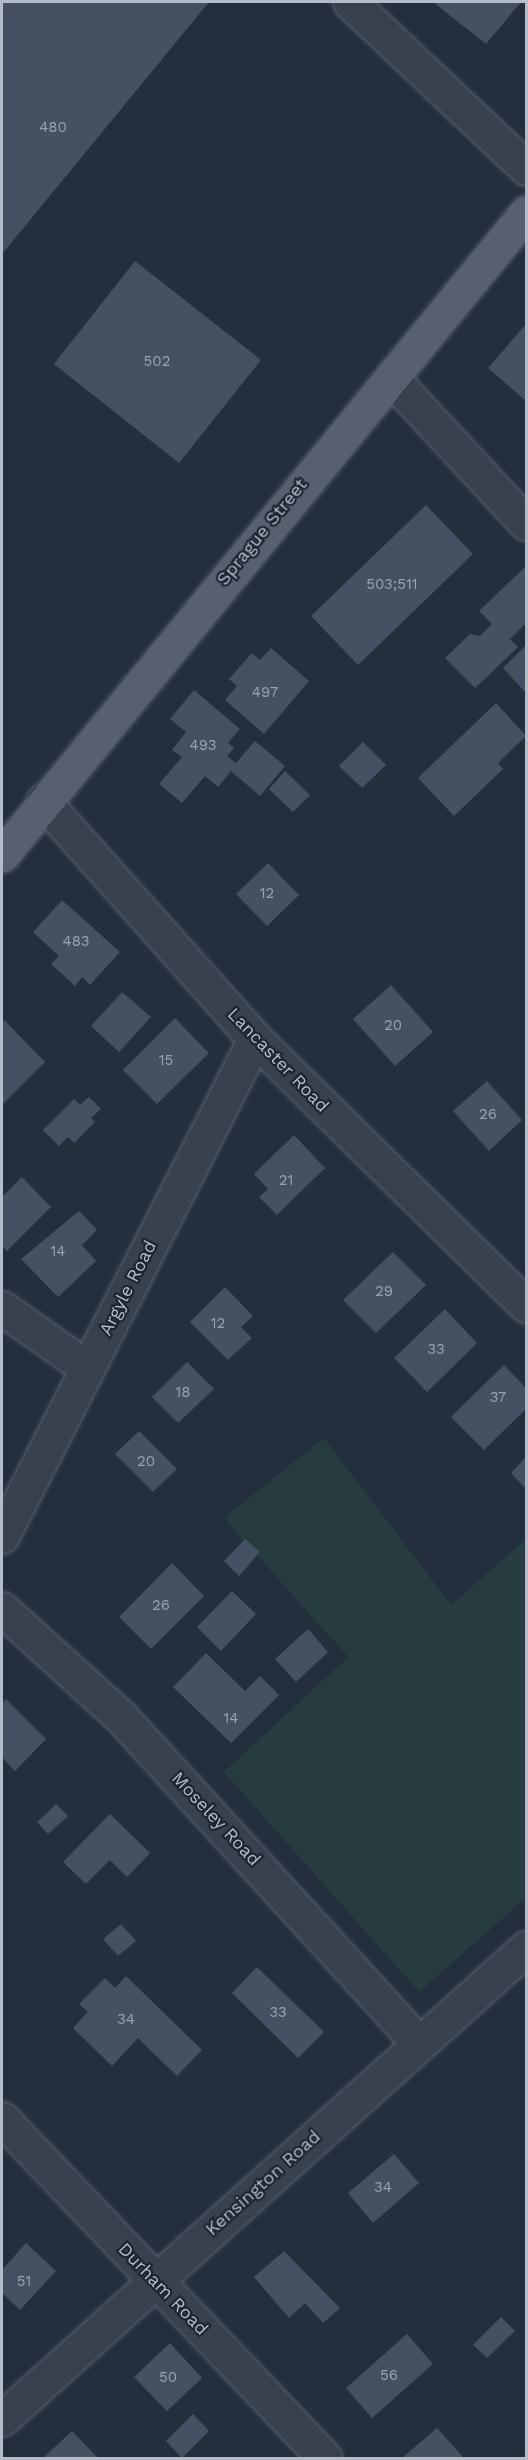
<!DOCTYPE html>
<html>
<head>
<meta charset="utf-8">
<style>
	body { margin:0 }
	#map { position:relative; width:528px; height:2460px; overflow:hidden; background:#242f3e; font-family:"Work Sans",sans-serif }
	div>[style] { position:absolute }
	.green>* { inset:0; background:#263c3f }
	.building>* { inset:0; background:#455162 }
	.roads { filter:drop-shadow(0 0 2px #565f6c) drop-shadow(0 0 2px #565f6c) }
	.minor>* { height:33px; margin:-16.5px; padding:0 16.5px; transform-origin:16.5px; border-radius:16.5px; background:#38414e }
	.major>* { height:33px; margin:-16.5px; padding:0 16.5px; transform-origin:16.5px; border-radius:16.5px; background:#56606e }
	span { translate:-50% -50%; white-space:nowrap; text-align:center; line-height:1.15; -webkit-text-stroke:4.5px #1d2633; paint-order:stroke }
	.number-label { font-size:15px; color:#98a1af }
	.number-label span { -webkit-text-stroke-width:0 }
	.street-label { font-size:18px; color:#b4bcc9 }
	.frame { position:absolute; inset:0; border:3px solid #b4bcc9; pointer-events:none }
</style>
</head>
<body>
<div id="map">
	<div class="green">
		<i style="clip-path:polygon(324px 1438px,451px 1605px,526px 1539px,526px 1898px,419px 1992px,224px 1772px,348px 1657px,224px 1518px)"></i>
	</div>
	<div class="building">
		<i style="clip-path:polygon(2px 2px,209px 2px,2px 254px)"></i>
		<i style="clip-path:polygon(433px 2px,521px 2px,486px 44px)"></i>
		<i style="clip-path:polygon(135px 261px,261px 360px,179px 463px,54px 364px)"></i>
		<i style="clip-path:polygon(526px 324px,526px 401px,488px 368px)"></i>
		<i style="clip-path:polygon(426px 505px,473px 554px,358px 665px,311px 616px)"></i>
		<i style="clip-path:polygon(525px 567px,526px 623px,510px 639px,518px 647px,475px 688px,445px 658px,470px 634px,480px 636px,492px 624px,479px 611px)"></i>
		<i style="clip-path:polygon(526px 645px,526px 693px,503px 668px)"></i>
		<i style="clip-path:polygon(271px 648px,309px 681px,264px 734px,225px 700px,237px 686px,229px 679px,252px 653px,260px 660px)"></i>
		<i style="clip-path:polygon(194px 690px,240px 729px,228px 743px,234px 748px,227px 756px,236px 763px,255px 741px,285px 766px,260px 796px,231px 771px,218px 787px,205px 776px,182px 803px,159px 784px,182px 757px,172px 750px,186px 732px,170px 719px)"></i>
		<i style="clip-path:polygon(496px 703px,526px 736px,498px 763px,503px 769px,454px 816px,418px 778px)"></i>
		<i style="clip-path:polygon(363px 742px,386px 765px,362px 788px,339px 766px)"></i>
		<i style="clip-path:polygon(285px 771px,310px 795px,293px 812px,269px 789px)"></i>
		<i style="clip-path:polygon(268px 863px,299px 895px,267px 926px,236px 894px)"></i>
		<i style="clip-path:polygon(62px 900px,120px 952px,90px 985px,82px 977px,75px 986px,51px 964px,59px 956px,33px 932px)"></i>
		<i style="clip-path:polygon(391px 985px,433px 1032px,395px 1066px,353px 1019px)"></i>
		<i style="clip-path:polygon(122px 992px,151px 1017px,119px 1052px,91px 1026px)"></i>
		<i style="clip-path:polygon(175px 1018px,209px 1053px,157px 1104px,123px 1070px)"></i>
		<i style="clip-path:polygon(4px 1020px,45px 1062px,2px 1105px,2px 1023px)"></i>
		<i style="clip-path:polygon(487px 1081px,522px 1120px,489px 1151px,453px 1111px)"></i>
		<i style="clip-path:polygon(89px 1097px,101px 1109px,91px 1118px,95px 1122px,74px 1143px,68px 1137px,59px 1146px,43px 1130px,74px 1099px,80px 1105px)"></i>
		<i style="clip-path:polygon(294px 1135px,325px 1168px,277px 1215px,259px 1197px,268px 1189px,254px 1174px)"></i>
		<i style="clip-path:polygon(22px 1177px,51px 1207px,7px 1251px,2px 1246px,2px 1197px)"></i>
		<i style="clip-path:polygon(79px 1211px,97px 1230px,82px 1245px,96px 1261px,58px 1297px,21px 1259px)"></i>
		<i style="clip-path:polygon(393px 1252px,426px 1285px,376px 1333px,343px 1300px)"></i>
		<i style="clip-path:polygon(225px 1287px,253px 1316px,241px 1327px,252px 1338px,228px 1360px,190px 1322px)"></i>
		<i style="clip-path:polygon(445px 1309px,477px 1343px,427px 1392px,394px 1358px)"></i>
		<i style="clip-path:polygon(187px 1362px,214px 1389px,178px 1423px,152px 1397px)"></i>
		<i style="clip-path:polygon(504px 1365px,526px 1388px,526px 1409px,484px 1450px,451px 1417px)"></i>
		<i style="clip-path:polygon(139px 1431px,177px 1469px,153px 1492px,115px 1454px)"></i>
		<i style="clip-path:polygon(526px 1457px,526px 1489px,511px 1473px)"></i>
		<i style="clip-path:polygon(245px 1539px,260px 1552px,239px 1576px,224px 1561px)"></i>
		<i style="clip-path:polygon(172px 1563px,204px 1596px,151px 1649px,119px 1617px)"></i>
		<i style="clip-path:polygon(232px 1591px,256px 1614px,221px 1651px,197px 1627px)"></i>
		<i style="clip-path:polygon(308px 1629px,328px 1652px,296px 1682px,275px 1659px)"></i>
		<i style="clip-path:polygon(206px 1653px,245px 1691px,260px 1676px,279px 1695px,231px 1743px,173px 1687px)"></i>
		<i style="clip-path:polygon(6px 1699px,46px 1739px,15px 1771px,2px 1757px,2px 1704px)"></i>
		<i style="clip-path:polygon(56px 1804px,68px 1816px,48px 1834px,37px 1822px)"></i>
		<i style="clip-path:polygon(110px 1814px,150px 1853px,127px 1877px,110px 1860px,86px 1884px,63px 1862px)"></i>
		<i style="clip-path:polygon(121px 1924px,136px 1941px,118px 1956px,103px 1939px)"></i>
		<i style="clip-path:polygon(257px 1967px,324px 2032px,298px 2058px,232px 1993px)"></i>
		<i style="clip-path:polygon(126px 1976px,202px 2050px,177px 2076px,138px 2038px,112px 2066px,73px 2028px,88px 2012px,79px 2004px,105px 1978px,115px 1988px)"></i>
		<i style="clip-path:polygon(394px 2154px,419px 2183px,373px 2223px,348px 2193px)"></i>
		<i style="clip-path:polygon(26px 2243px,56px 2271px,20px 2310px,2px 2293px,2px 2270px)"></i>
		<i style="clip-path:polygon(284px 2251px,340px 2308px,323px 2323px,305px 2303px,289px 2318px,254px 2277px)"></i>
		<i style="clip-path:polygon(501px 2317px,515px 2331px,487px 2358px,473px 2345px)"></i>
		<i style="clip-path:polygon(407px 2334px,433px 2364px,372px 2418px,346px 2388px)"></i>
		<i style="clip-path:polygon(170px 2343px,202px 2378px,167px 2411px,134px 2377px)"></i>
		<i style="clip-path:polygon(193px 2414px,209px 2431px,182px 2458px,166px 2441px)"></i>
		<i style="clip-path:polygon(437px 2428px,464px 2458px,402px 2458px)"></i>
		<i style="clip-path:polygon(72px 2431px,98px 2458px,43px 2458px)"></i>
	</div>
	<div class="roads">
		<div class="minor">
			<i style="left:350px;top:2px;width:242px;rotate:43.3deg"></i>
			<i style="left:392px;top:379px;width:197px;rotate:47.1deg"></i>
			<i style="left:43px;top:801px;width:319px;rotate:48.3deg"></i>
			<i style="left:255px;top:1039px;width:380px;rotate:44.5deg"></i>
			<i style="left:2px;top:1308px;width:104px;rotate:35.2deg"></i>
			<i style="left:2px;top:1536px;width:558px;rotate:-63.02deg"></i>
			<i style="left:2px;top:1609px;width:161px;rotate:42.2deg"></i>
			<i style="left:121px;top:1717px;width:440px;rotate:47.6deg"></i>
			<i style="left:2px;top:2119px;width:468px;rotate:46.4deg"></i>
			<i style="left:2px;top:2419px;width:705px;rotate:-41.95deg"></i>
		</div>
		<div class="major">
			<i style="left:2px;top:855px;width:829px;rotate:-50.78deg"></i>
		</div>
	</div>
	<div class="number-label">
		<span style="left:53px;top:128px">480</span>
		<span style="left:157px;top:362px">502</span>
		<span style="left:392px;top:585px">503;511</span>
		<span style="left:265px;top:693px">497</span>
		<span style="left:203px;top:746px">493</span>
		<span style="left:267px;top:894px">12</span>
		<span style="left:76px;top:942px">483</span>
		<span style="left:393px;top:1026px">20</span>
		<span style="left:166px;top:1061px">15</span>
		<span style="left:488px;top:1115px">26</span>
		<span style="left:286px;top:1181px">21</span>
		<span style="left:58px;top:1252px">14</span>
		<span style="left:384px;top:1292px">29</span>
		<span style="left:218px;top:1324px">12</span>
		<span style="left:436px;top:1350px">33</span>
		<span style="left:183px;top:1393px">18</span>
		<span style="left:498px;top:1398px">37</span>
		<span style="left:146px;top:1462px">20</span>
		<span style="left:161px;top:1606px">26</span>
		<span style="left:231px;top:1719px">14</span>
		<span style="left:278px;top:2013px">33</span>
		<span style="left:126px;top:2020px">34</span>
		<span style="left:383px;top:2188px">34</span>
		<span style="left:24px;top:2282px">51</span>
		<span style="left:389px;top:2376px">56</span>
		<span style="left:168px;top:2378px">50</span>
	</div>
	<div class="street-label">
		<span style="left:262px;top:532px;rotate:-51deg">Sprague Street</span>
		<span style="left:278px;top:1060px;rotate:46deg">Lancaster Road</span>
		<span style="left:128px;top:1288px;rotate:-63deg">Argyle Road</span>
		<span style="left:216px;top:1819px;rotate:47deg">Moseley Road</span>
		<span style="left:263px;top:2183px;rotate:-42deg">Kensington Road</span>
		<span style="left:163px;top:2289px;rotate:46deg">Durham Road</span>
	</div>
	<div class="frame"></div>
</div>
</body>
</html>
